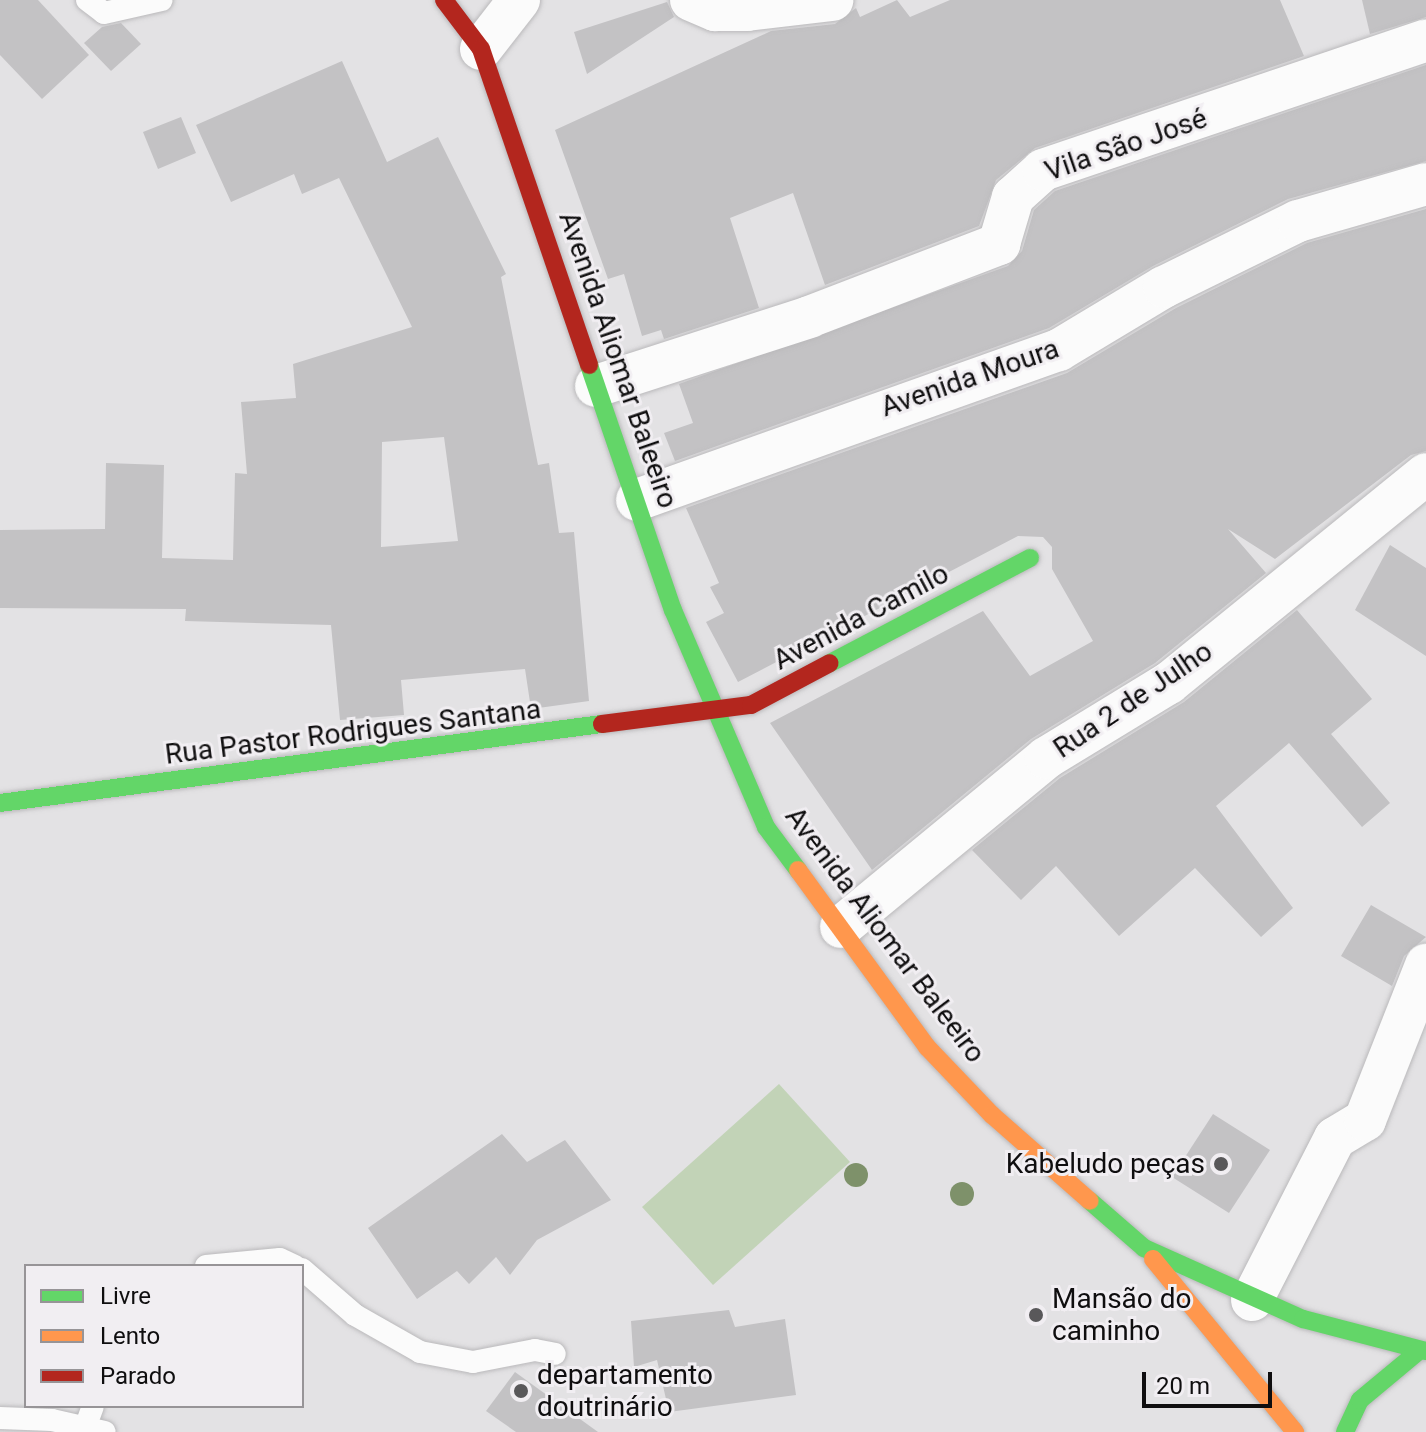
<!DOCTYPE html>
<html>
<head>
<meta charset="utf-8">
<style>
	body { margin:0 }
	#map { position:relative; width:1426px; height:1432px; overflow:hidden; background:#e3e2e4; font-family:Roboto,sans-serif }
	div>[style] { position:absolute }
	.green>* { inset:0; background:#c2d3b7 }
	.building>* { inset:0; background:#c3c2c4 }
	.roads { filter:drop-shadow(0 0 2px #bab9bb) drop-shadow(0 0 2px #bab9bb) }
	.lane>* { height:22px; margin:-11px; padding:0 11px; transform-origin:11px; border-radius:11px; background:#fbfbfb }
	.street>* { height:42px; margin:-21px; padding:0 21px; transform-origin:21px; border-radius:21px; background:#fbfbfb }
	.fast>* { height:18px; margin:-9px; padding:0 9px; transform-origin:9px; border-radius:9px; background:#63d668 }
	.slow>* { height:18px; margin:-9px; padding:0 9px; transform-origin:9px; border-radius:9px; background:#ff974d }
	.jam>* { height:18px; margin:-9px; padding:0 9px; transform-origin:9px; border-radius:9px; background:#b3261e }
	.trees>* { width:24px; height:24px; margin:-12px; border-radius:50%; background:#7e916a }
	.dots>* { width:22px; height:22px; translate:-50% -50%; box-sizing:border-box; border:4px solid #f1eef2; border-radius:50% }
	span { translate:-50% -50%; white-space:nowrap; text-align:center; line-height:1.15; -webkit-text-stroke:6px #f1eef2; paint-order:stroke }
	.street-label { font-size:28px; color:#0f0e0f }
	.poi-label { font-size:28px; color:#0f0e0f }
	.right { translate:-100% -50%; text-align:right }
	.left { translate:0 -50%; text-align:left }
	.legend { position:absolute; left:24px; top:1264px; width:280px; height:144px; box-sizing:border-box; background:#f1eef2; border:2px solid #979497; margin:0; padding:10px 14px; list-style:none; font-size:24px; color:#0f0e0f }
	.legend li { display:flex; align-items:center; gap:16px; height:40px }
	.legend b { width:40px; border:2px solid #979497 }
	.scale { position:absolute; left:1142px; top:1372px; width:130px; height:36px; box-sizing:border-box; border:4px solid #0f0e0f; border-top:0; padding-left:10px; font-size:24px; line-height:28px; white-space:nowrap; color:#0f0e0f; -webkit-text-stroke:6px #f1eef2; paint-order:stroke }
</style>
</head>
<body>
<div id="map">
	<div class="green">
		<i style="clip-path:polygon(779px 1084px,850px 1162px,713px 1285px,642px 1207px)"></i>
	</div>
	<div class="building">
		<i style="clip-path:polygon(0 0,38px 0,89px 55px,42px 99px,0 55px)"></i>
		<i style="clip-path:polygon(897px 0,910px 17px,950px 0,1280px 0,1304px 56px,1035px 148px,996px 180px,979px 226px,825px 285px,793px 193px,730px 218px,759px 308px,664px 339px,661px 330px,642px 336px,624px 274px,608px 279px,555px 130px,771px 31px,835px 24px,856px 8px,860px 17px)"></i>
		<i style="clip-path:polygon(1362px 0,1426px 0,1426px 17px,1370px 34px)"></i>
		<i style="clip-path:polygon(667px 2px,674px 17px,587px 74px,574px 32px)"></i>
		<i style="clip-path:polygon(121px 23px,141px 44px,111px 71px,84px 43px,102px 27px)"></i>
		<i style="clip-path:polygon(evenodd,342px 61px,387px 162px,438px 137px,506px 274px,501px 277px,538px 465px,549px 463px,559px 533px,574px 532px,589px 701px,531px 709px,525px 669px,401px 680px,404px 715px,340px 720px,331px 625px,185px 621px,186px 609px,0 608px,0 530px,105px 529px,106px 463px,164px 465px,162px 558px,233px 560px,235px 473px,247px 474px,241px 402px,296px 398px,293px 364px,412px 327px,339px 178px,302px 194px,294px 174px,231px 202px,196px 125px,342px 61px,444px 437px,458px 541px,381px 547px,382px 442px,444px 437px)"></i>
		<i style="clip-path:polygon(1426px 65px,1426px 161px,1288px 199px,1153px 266px,1049px 328px,675px 461px,664px 433px,693px 423px,679px 384px,1008px 266px,1022px 251px,1034px 210px,1055px 191px)"></i>
		<i style="clip-path:polygon(181px 117px,196px 153px,158px 169px,143px 132px)"></i>
		<i style="clip-path:polygon(1426px 209px,1426px 451px,1411px 455px,1275px 559px,1228px 529px,1266px 573px,1155px 663px,1031px 739px,872px 870px,770px 723px,983px 611px,1030px 676px,1093px 641px,1052px 569px,1052px 547px,1043px 537px,1018px 536px,738px 682px,706px 622px,724px 613px,710px 587px,719px 583px,686px 508px,1067px 373px,1176px 308px,1307px 243px)"></i>
		<i style="clip-path:polygon(1390px 545px,1426px 568px,1426px 656px,1355px 610px)"></i>
		<i style="clip-path:polygon(1297px 610px,1372px 699px,1331px 734px,1390px 803px,1362px 827px,1289px 743px,1216px 806px,1293px 908px,1261px 937px,1195px 868px,1119px 936px,1056px 866px,1021px 900px,972px 850px,1060px 778px,1184px 702px)"></i>
		<i style="clip-path:polygon(1371px 905px,1426px 937px,1404px 956px,1392px 986px,1341px 956px)"></i>
		<i style="clip-path:polygon(1213px 1114px,1270px 1150px,1229px 1213px,1172px 1177px)"></i>
		<i style="clip-path:polygon(502px 1134px,527px 1162px,565px 1140px,611px 1200px,537px 1240px,510px 1275px,496px 1257px,469px 1284px,457px 1271px,417px 1299px,368px 1228px)"></i>
		<i style="clip-path:polygon(729px 1310px,735px 1327px,785px 1319px,796px 1395px,669px 1412px,657px 1360px,634px 1367px,631px 1321px)"></i>
		<i style="clip-path:polygon(515px 1372px,598px 1432px,516px 1432px,486px 1411px)"></i>
	</div>
	<div class="roads">
		<div class="lane">
			<i style="left:87px;top:0;width:21px;rotate:37deg"></i>
			<i style="left:104px;top:13px;width:59px;rotate:-12.6deg"></i>
			<i style="left:206px;top:1266px;width:74px;rotate:-5.4deg"></i>
			<i style="left:280px;top:1259px;width:17px;rotate:25deg"></i>
			<i style="left:302px;top:1269px;width:70px;rotate:41deg"></i>
			<i style="left:355px;top:1315px;width:75px;rotate:29.6deg"></i>
			<i style="left:420px;top:1352px;width:54px;rotate:10.7deg"></i>
			<i style="left:473px;top:1362px;width:63px;rotate:-11deg"></i>
			<i style="left:535px;top:1350px;width:20px;rotate:11deg"></i>
			<i style="left:0;top:1418px;width:52px;rotate:2.2deg"></i>
			<i style="left:52px;top:1420px;width:54px;rotate:12.8deg"></i>
			<i style="left:85px;top:1428px;width:23px;rotate:-70deg"></i>
		</div>
		<div class="street">
			<i style="left:691px;top:0;width:26px;rotate:23deg"></i>
			<i style="left:715px;top:10px;width:32px"></i>
			<i style="left:747px;top:10px;width:86px;rotate:-6.7deg"></i>
			<i style="left:481px;top:49px;width:62px;rotate:-52.2deg"></i>
			<i style="left:596px;top:386px;width:224px;rotate:-17.9deg"></i>
			<i style="left:809px;top:317px;width:204px;rotate:-21deg"></i>
			<i style="left:999px;top:244px;width:49px;rotate:-73.4deg"></i>
			<i style="left:1013px;top:197px;width:40px;rotate:-42deg"></i>
			<i style="left:1043px;top:170px;width:404px;rotate:-18.7deg"></i>
			<i style="left:637px;top:500px;width:448px;rotate:-19.6deg"></i>
			<i style="left:1059px;top:350px;width:122px;rotate:-31deg"></i>
			<i style="left:1164px;top:287px;width:149px;rotate:-26.2deg"></i>
			<i style="left:1298px;top:221px;width:133px;rotate:-16.1deg"></i>
			<i style="left:841px;top:927px;width:266px;rotate:-39.5deg"></i>
			<i style="left:1046px;top:758px;width:144px;rotate:-31.4deg"></i>
			<i style="left:1169px;top:683px;width:331px;rotate:-39.1deg"></i>
			<i style="left:1252px;top:1300px;width:182px;rotate:-62.9deg"></i>
			<i style="left:1335px;top:1138px;width:35px;rotate:-31deg"></i>
			<i style="left:1365px;top:1120px;width:167px;rotate:-68.5deg"></i>
		</div>
		<div class="fast">
			<i style="left:589px;top:365px;width:259px;rotate:71.1deg"></i>
			<i style="left:673px;top:610px;width:236px;rotate:66.8deg"></i>
			<i style="left:766px;top:827px;width:54px;rotate:53.3deg"></i>
			<i style="left:830px;top:663px;width:226px;rotate:-27.7deg"></i>
			<i style="left:0;top:803px;width:607px;rotate:-7.48deg"></i>
			<i style="left:1090px;top:1201px;width:72px;rotate:41deg"></i>
			<i style="left:1144px;top:1248px;width:174px;rotate:24.1deg"></i>
			<i style="left:1303px;top:1319px;width:127px;rotate:14.6deg"></i>
			<i style="left:1345px;top:1432px;width:35px;rotate:-65deg"></i>
			<i style="left:1360px;top:1400px;width:78px;rotate:-39.8deg"></i>
		</div>
		<div class="slow">
			<i style="left:798px;top:870px;width:219px;rotate:53.9deg"></i>
			<i style="left:927px;top:1047px;width:94px;rotate:46.3deg"></i>
			<i style="left:992px;top:1115px;width:130px;rotate:41.3deg"></i>
			<i style="left:1153px;top:1259px;width:224px;rotate:50.6deg"></i>
		</div>
		<div class="jam">
			<i style="left:444px;top:0;width:61px;rotate:52.9deg"></i>
			<i style="left:481px;top:49px;width:334px;rotate:71.1deg"></i>
			<i style="left:602px;top:724px;width:150px;rotate:-7.3deg"></i>
			<i style="left:751px;top:705px;width:89px;rotate:-28deg"></i>
		</div>
	</div>
	<div class="trees">
		<i style="left:856px;top:1175px"></i>
		<i style="left:962px;top:1194px"></i>
	</div>
	<div class="dots">
		<i style="left:1221px;top:1164px;background:#59585a"></i>
		<i style="left:1036px;top:1315px;background:#59585a"></i>
		<i style="left:521px;top:1391px;background:#59585a"></i>
	</div>
	<div class="street-label">
		<span style="left:1126px;top:145px;rotate:-19deg">Vila São José</span>
		<span style="left:618px;top:360px;rotate:71deg">Avenida Aliomar Baleeiro</span>
		<span style="left:970px;top:378px;rotate:-19deg">Avenida Moura</span>
		<span style="left:861px;top:617px;rotate:-28deg">Avenida Camilo</span>
		<span style="left:1133px;top:700px;rotate:-34deg">Rua 2 de Julho</span>
		<span style="left:353px;top:732px;rotate:-7deg">Rua Pastor Rodrigues Santana</span>
		<span style="left:885px;top:935px;rotate:53deg">Avenida Aliomar Baleeiro</span>
	</div>
	<div class="poi-label">
		<span class="right" style="left:1205px;top:1164px">Kabeludo peças</span>
		<span class="left" style="left:1052px;top:1315px">Mansão do<br>caminho</span>
		<span class="left" style="left:537px;top:1391px">departamento<br>doutrinário</span>
	</div>
	<ul class="legend">
	<li><b style="height:10px;background:#63d668"></b>Livre</li>
	<li><b style="height:10px;background:#ff974d"></b>Lento</li>
	<li><b style="height:10px;background:#b3261e"></b>Parado</li>
	</ul>
	<div class="scale">20 m</div>
</div>
</body>
</html>
